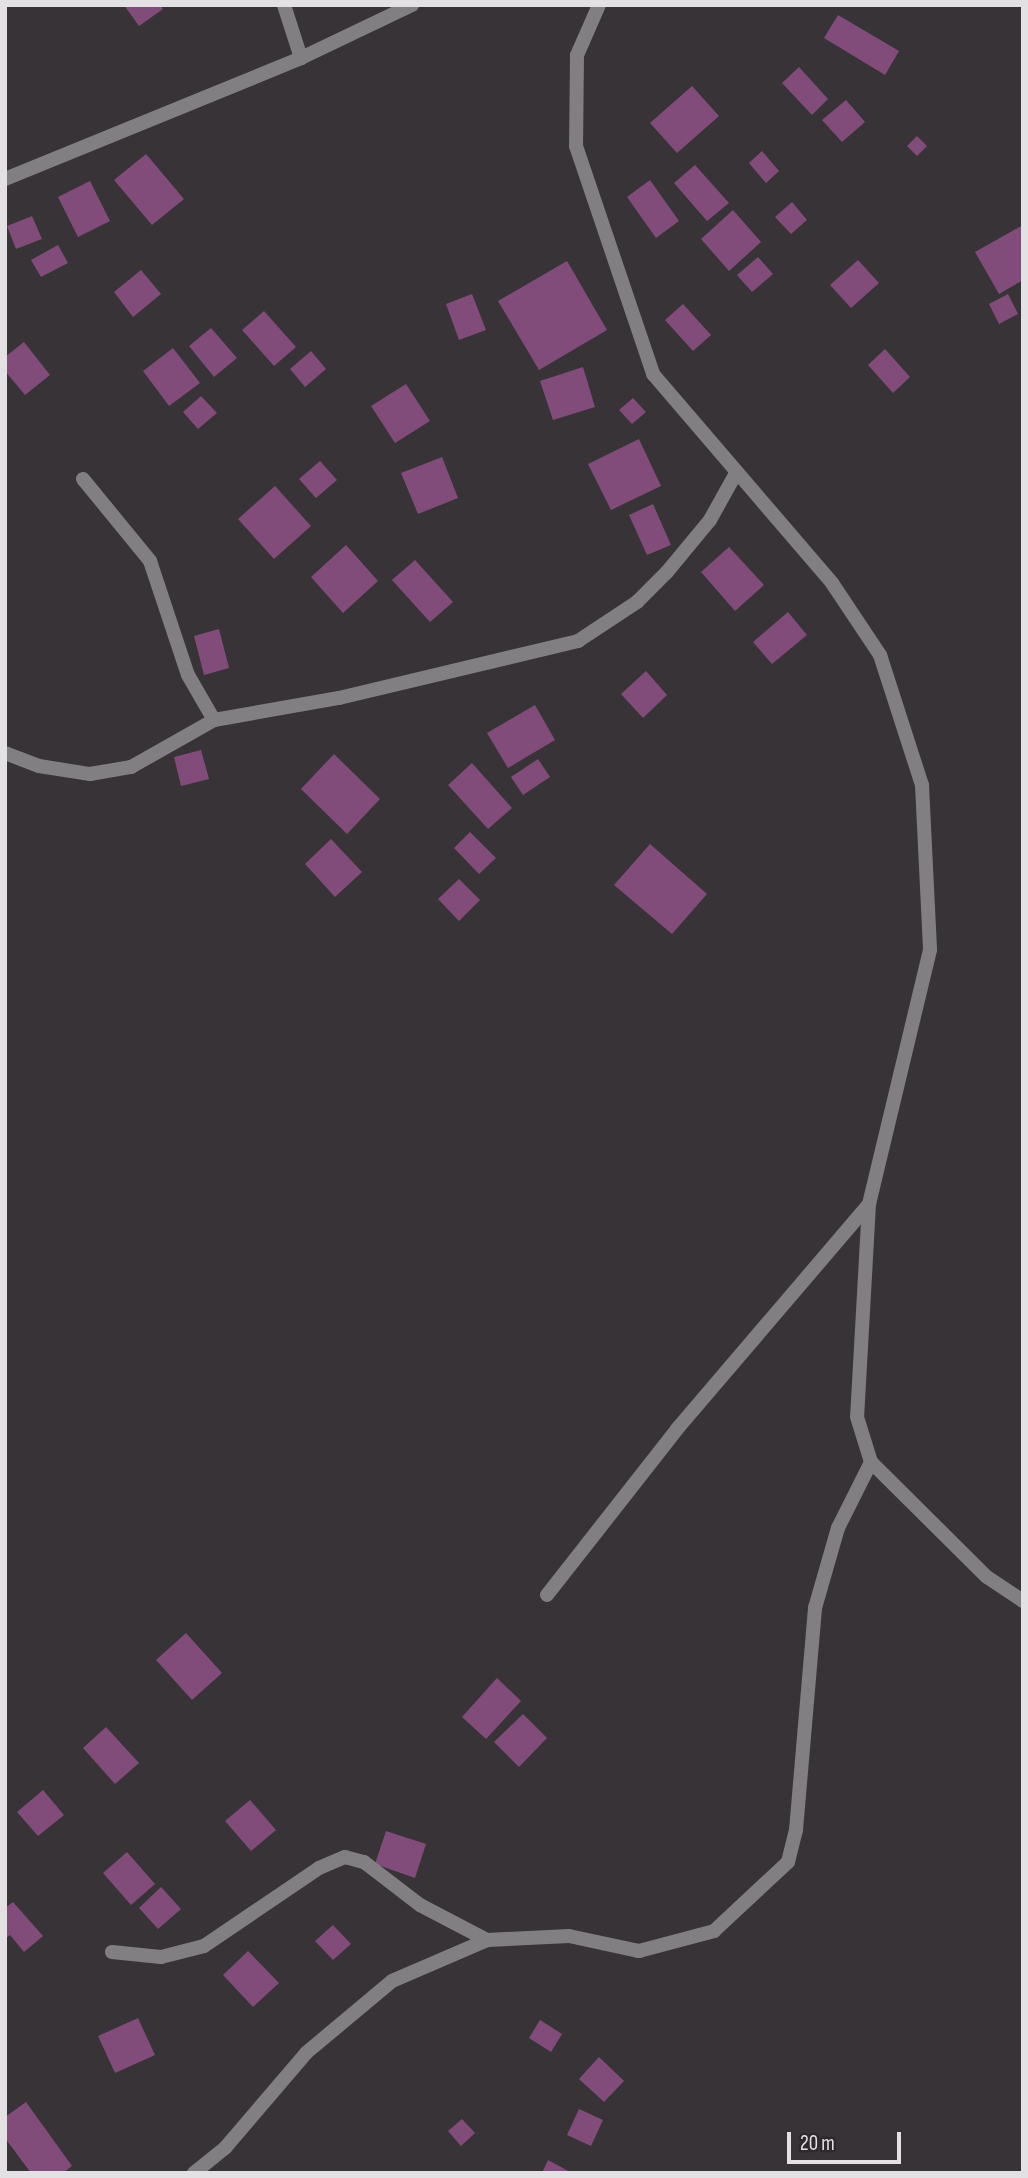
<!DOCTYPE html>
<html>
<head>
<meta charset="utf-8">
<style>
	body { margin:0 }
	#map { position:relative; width:1028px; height:2178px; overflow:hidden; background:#383337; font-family:"Sofia Sans Condensed",sans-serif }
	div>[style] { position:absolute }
	.building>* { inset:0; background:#824c7a }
	.minor>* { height:14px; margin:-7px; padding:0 7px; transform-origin:7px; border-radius:7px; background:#817f81 }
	span { translate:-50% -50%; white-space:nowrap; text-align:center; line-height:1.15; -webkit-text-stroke:5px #2e292d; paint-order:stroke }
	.frame { position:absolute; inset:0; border:7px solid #e4e1e4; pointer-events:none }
	.scale { position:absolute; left:787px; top:2132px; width:114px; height:32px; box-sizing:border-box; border:4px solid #e4e1e4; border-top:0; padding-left:9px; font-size:21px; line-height:24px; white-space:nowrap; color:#e4e1e4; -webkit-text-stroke:5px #2e292d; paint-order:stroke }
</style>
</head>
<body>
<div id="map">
	<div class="building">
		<i style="clip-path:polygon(124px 5px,160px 5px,163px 9px,139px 26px)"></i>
		<i style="clip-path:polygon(838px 15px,899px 51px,885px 75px,824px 38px)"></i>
		<i style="clip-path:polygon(799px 67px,828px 99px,812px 115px,782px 83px)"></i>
		<i style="clip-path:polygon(692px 86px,719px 116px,677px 153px,650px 123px)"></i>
		<i style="clip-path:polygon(846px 100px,865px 122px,842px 142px,822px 120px)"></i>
		<i style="clip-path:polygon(917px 136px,927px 146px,917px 156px,907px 146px)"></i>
		<i style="clip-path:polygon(762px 151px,779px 171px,766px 183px,749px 163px)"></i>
		<i style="clip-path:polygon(146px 154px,184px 199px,152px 225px,114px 180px)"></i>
		<i style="clip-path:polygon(695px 165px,729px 203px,707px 221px,674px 183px)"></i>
		<i style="clip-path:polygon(650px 180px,679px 221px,656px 238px,627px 197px)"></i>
		<i style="clip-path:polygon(90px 181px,110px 221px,78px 237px,58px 197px)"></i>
		<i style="clip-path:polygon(792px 202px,807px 220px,791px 234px,775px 217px)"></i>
		<i style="clip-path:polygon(733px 210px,761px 242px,729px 271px,701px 239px)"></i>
		<i style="clip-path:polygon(32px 216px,42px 239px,16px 249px,7px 226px)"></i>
		<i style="clip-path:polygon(1023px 225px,1023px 280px,999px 294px,975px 252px)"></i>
		<i style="clip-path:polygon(58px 245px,68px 263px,41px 277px,31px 260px)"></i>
		<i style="clip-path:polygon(758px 257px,773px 274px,752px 292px,737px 275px)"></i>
		<i style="clip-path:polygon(858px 260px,879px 283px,851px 308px,830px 285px)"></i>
		<i style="clip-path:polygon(567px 261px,607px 330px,539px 370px,498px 301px)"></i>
		<i style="clip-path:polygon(141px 270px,161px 294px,133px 317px,114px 292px)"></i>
		<i style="clip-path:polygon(472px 294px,486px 330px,459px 340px,446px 304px)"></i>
		<i style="clip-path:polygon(1008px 294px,1018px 314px,999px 324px,989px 304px)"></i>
		<i style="clip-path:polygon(683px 304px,711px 335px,693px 351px,665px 320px)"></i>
		<i style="clip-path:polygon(264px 311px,296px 347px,274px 366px,242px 330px)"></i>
		<i style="clip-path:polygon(211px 328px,237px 358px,214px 377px,189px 346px)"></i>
		<i style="clip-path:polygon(24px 342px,50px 375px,25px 395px,5px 371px,5px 357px)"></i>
		<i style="clip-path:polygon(173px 348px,200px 383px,169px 406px,143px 371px)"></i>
		<i style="clip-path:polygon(885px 349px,910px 377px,893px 393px,868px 365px)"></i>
		<i style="clip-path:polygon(311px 351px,326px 369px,305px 387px,290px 369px)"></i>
		<i style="clip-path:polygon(583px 367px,595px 407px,553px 420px,540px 381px)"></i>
		<i style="clip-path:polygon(406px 384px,430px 421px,395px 443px,371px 406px)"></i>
		<i style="clip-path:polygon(201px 396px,217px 413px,198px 429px,183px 412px)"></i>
		<i style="clip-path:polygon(633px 398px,646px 412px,632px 424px,619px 410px)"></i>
		<i style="clip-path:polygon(639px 439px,661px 486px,611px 510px,588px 464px)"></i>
		<i style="clip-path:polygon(442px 457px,458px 498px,418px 514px,401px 473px)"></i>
		<i style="clip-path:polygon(320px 461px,337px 480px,316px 498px,299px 479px)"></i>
		<i style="clip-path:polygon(275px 486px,311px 526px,274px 559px,238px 519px)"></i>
		<i style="clip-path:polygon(653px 504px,671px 545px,647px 555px,629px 515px)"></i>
		<i style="clip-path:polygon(346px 545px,378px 581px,343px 613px,311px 577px)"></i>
		<i style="clip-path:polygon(729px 547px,764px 585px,735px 611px,701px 572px)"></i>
		<i style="clip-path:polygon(415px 560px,453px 602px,430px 622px,392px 580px)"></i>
		<i style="clip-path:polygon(788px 612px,807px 635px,772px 664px,753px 642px)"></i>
		<i style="clip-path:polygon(219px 629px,229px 668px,204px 675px,194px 636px)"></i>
		<i style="clip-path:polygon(646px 671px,667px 695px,643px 718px,621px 694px)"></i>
		<i style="clip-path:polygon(535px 705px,555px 740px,508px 768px,487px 733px)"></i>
		<i style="clip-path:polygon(201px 750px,209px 779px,181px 786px,174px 757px)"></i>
		<i style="clip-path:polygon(334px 754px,380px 799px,347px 834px,301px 789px)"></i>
		<i style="clip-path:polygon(538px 759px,550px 777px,523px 795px,511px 777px)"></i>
		<i style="clip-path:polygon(472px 763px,512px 808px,488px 829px,448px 785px)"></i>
		<i style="clip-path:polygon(470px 832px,496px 858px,479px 874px,454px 848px)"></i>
		<i style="clip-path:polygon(331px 839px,362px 872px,335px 897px,305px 864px)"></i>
		<i style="clip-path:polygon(650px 844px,707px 894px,672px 934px,614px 885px)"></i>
		<i style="clip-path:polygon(459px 879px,480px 900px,459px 921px,438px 899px)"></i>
		<i style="clip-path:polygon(186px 1633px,222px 1673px,192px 1700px,156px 1660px)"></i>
		<i style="clip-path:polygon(497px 1678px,521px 1701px,486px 1739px,462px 1717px)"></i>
		<i style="clip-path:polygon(523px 1714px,547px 1738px,519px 1767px,494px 1742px)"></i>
		<i style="clip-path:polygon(106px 1727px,139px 1763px,115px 1784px,83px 1748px)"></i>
		<i style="clip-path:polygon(43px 1790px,64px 1815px,38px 1836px,17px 1812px)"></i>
		<i style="clip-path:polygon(250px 1800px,276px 1830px,251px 1851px,225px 1821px)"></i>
		<i style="clip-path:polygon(386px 1831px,426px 1844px,415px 1878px,375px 1864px)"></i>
		<i style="clip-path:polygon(127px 1852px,155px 1884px,131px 1905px,103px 1873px)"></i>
		<i style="clip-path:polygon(161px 1887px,181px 1909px,158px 1929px,139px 1908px)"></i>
		<i style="clip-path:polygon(13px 1902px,43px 1936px,24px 1952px,10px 1935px,5px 1939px,5px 1908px)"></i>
		<i style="clip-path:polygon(333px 1925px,351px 1944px,333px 1960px,315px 1941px)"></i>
		<i style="clip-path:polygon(248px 1951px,279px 1983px,253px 2007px,223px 1975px)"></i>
		<i style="clip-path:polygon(138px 2018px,155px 2055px,115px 2073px,98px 2036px)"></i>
		<i style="clip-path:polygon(540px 2020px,562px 2034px,551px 2052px,529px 2038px)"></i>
		<i style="clip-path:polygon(599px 2057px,624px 2081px,604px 2102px,579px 2079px)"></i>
		<i style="clip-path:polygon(26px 2102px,72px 2166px,63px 2173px,31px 2173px,5px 2138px,5px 2117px)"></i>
		<i style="clip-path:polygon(579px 2109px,603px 2120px,591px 2146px,567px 2135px)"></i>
		<i style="clip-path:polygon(462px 2119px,475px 2133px,461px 2146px,448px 2131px)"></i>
		<i style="clip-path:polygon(548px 2160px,572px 2173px,542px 2173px)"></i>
	</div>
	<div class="minor">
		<i style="left:284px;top:5px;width:56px;rotate:72.2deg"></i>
		<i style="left:599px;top:5px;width:55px;rotate:113.7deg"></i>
		<i style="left:577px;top:55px;width:91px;rotate:90.6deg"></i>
		<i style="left:576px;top:146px;width:241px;rotate:71.3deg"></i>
		<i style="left:653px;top:374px;width:275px;rotate:49.4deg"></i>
		<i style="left:832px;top:583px;width:87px;rotate:56.3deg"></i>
		<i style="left:880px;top:655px;width:137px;rotate:72.1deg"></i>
		<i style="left:922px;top:785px;width:165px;rotate:87.2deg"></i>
		<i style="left:930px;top:950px;width:261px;rotate:103.5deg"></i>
		<i style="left:869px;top:1204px;width:213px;rotate:93.2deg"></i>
		<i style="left:857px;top:1417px;width:47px;rotate:72.7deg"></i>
		<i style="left:871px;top:1462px;width:163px;rotate:44.8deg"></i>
		<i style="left:987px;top:1577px;width:43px;rotate:33.7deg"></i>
		<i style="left:5px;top:179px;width:320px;rotate:-22.2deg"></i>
		<i style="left:301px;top:58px;width:123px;rotate:-25.5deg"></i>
		<i style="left:83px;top:479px;width:106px;rotate:50.7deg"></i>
		<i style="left:150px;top:561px;width:120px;rotate:71.6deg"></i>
		<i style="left:188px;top:675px;width:52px;rotate:60deg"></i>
		<i style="left:5px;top:753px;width:36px;rotate:21deg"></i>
		<i style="left:39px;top:766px;width:52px;rotate:8.9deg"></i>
		<i style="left:90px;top:774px;width:42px;rotate:-9.7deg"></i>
		<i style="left:131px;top:767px;width:95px;rotate:-29.5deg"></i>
		<i style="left:214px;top:720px;width:127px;rotate:-10deg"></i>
		<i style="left:339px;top:698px;width:246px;rotate:-13.4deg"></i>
		<i style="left:578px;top:641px;width:71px;rotate:-33.5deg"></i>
		<i style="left:637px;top:602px;width:42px;rotate:-45deg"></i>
		<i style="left:667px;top:572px;width:67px;rotate:-50.4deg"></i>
		<i style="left:710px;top:520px;width:51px;rotate:-60.9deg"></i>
		<i style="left:547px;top:1595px;width:211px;rotate:-51.9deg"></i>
		<i style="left:677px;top:1429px;width:296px;rotate:-49.5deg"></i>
		<i style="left:112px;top:1952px;width:49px;rotate:5.8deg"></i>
		<i style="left:161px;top:1957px;width:44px;rotate:-14.3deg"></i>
		<i style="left:204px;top:1946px;width:139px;rotate:-34.1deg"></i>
		<i style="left:319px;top:1868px;width:28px;rotate:-23deg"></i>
		<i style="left:345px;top:1857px;width:20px;rotate:15deg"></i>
		<i style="left:364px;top:1862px;width:71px;rotate:37.5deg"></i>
		<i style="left:420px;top:1905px;width:76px;rotate:27.6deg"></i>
		<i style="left:194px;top:2173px;width:40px;rotate:-39deg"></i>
		<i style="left:225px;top:2148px;width:125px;rotate:-49.5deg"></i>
		<i style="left:306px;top:2053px;width:112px;rotate:-39.9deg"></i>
		<i style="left:392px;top:1981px;width:103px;rotate:-23.3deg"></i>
		<i style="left:487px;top:1940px;width:82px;rotate:-2.8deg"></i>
		<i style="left:569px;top:1936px;width:72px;rotate:12.1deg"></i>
		<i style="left:639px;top:1951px;width:78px;rotate:-14.9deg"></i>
		<i style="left:714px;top:1931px;width:101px;rotate:-43deg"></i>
		<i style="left:788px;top:1862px;width:33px;rotate:-76deg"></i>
		<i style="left:796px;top:1830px;width:223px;rotate:-85.1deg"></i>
		<i style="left:815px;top:1608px;width:83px;rotate:-74deg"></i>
		<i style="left:838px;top:1528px;width:74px;rotate:-63.4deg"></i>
	</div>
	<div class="frame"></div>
	<div class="scale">20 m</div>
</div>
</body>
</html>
